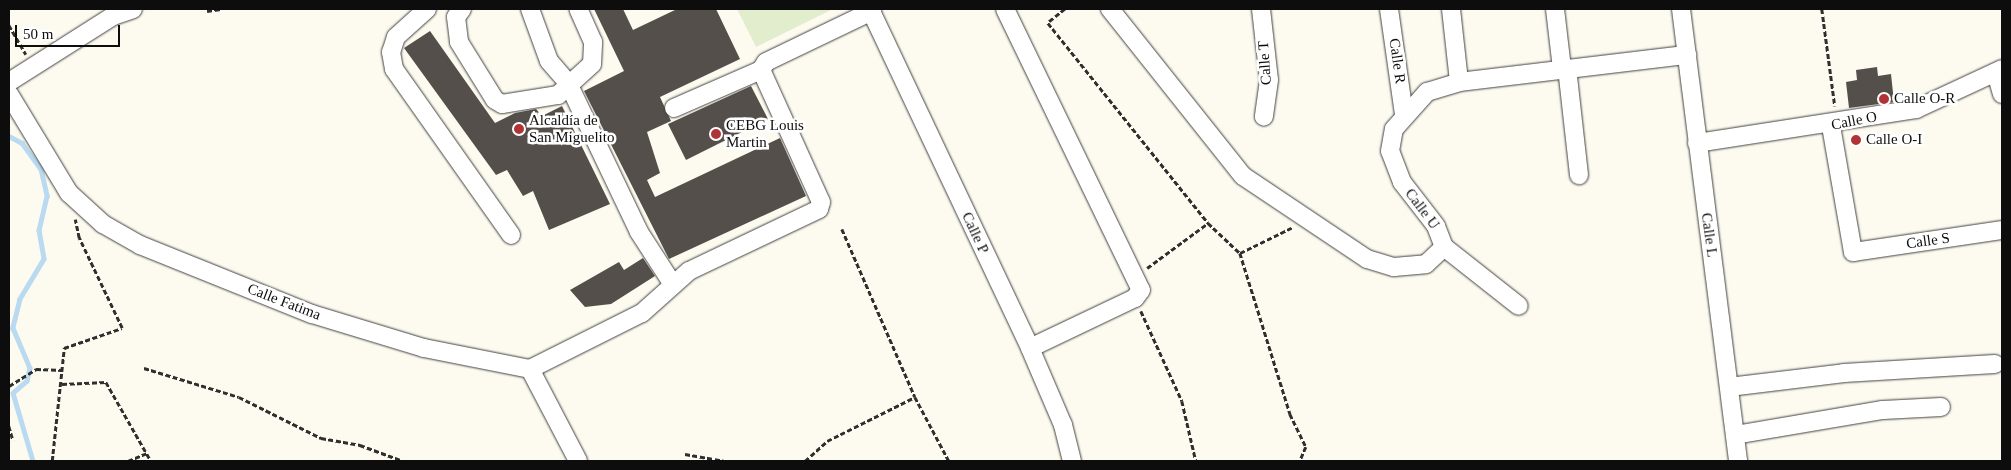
<!DOCTYPE html>
<html>
<head>
<meta charset="utf-8">
<style>
	body { margin:0 }
	#map { position:relative; width:2011px; height:470px; overflow:hidden; background:#fdfbef; font-family:Georgia,serif }
	div>[style] { position:absolute }
	.pitch>* { inset:0; background:#e1edcd }
	.stream>* { height:4.5px; margin:-2.25px; padding:0 2.25px; transform-origin:2.25px; border-radius:2.25px; background:#b9daf0 }
	.building>* { inset:0; background:#554f4b }
	.path>* { height:2.5px; margin-top:-1.25px; transform-origin:0; background:repeating-linear-gradient(90deg,#2f2f2f 0 5px,transparent 0 7.5px) }
	.roads { filter:drop-shadow(0 0 1px #404040) drop-shadow(0 0 1px #404040) }
	.minor>* { height:18px; margin:-9px; padding:0 9px; transform-origin:9px; border-radius:9px; background:#fff }
	.dots>* { width:14px; height:14px; translate:-50% -50%; box-sizing:border-box; border:2px solid #fff; border-radius:50% }
	span { translate:-50% -50%; white-space:nowrap; text-align:center; line-height:1.15; -webkit-text-stroke:5px #fff; paint-order:stroke }
	.street-label { font-size:15px; color:#0d0d0d }
	.poi-label { font-size:15px; color:#0d0d0d }
	.left { translate:0 -50%; text-align:left }
	.frame { position:absolute; inset:0; border:10px solid #0d0d0d; pointer-events:none }
	.scale { position:absolute; left:15px; top:25px; width:105px; height:22px; box-sizing:border-box; border:2px solid #0d0d0d; border-top:0; padding-left:6px; font-size:15px; line-height:18px; white-space:nowrap; color:#0d0d0d; -webkit-text-stroke:4px #fff; paint-order:stroke }
</style>
</head>
<body>
<div id="map">
	<div class="pitch">
		<i style="clip-path:polygon(737px 9px,833px 9px,756px 47px)"></i>
	</div>
	<div class="stream">
		<i style="left:9px;top:136px;width:15px;rotate:28deg"></i>
		<i style="left:22px;top:143px;width:32px;rotate:54deg"></i>
		<i style="left:41px;top:169px;width:28px;rotate:77deg"></i>
		<i style="left:47px;top:196px;width:35px;rotate:103deg"></i>
		<i style="left:39px;top:230px;width:29px;rotate:80deg"></i>
		<i style="left:44px;top:259px;width:47px;rotate:121deg"></i>
		<i style="left:20px;top:299px;width:30px;rotate:104deg"></i>
		<i style="left:13px;top:328px;width:43px;rotate:67deg"></i>
		<i style="left:30px;top:368px;width:13px;rotate:103deg"></i>
		<i style="left:27px;top:381px;width:18px;rotate:139deg"></i>
		<i style="left:13px;top:393px;width:71px;rotate:73.6deg"></i>
	</div>
	<div class="building">
		<i style="clip-path:polygon(594px 9px,623px 9px,633px 30px,677px 9px,716px 9px,740px 59px,660px 97px,671px 121px,647px 132px,660px 173px,647px 180px,655px 197px,780px 138px,806px 196px,669px 259px,584px 91px,624px 71px)"></i>
		<i style="clip-path:polygon(430px 31px,495px 123px,515px 113px,536px 109px,542px 116px,562px 106px,610px 204px,549px 230px,533px 191px,523px 196px,507px 170px,496px 175px,404px 48px)"></i>
		<i style="clip-path:polygon(1877px 67px,1878px 76px,1891px 74px,1894px 102px,1849px 108px,1846px 82px,1857px 80px,1856px 70px)"></i>
		<i style="clip-path:polygon(751px 86px,768px 119px,686px 160px,668px 124px)"></i>
		<i style="clip-path:polygon(643px 258px,655px 276px,611px 304px,585px 307px,570px 290px,619px 262px,624px 270px)"></i>
	</div>
	<div class="path">
		<i style="left:1065px;top:9px;width:22px;rotate:141deg"></i>
		<i style="left:1048px;top:23px;width:256px;rotate:51.3deg"></i>
		<i style="left:1208px;top:223px;width:44px;rotate:43.2deg"></i>
		<i style="left:1240px;top:253px;width:169px;rotate:72.7deg"></i>
		<i style="left:1290px;top:414px;width:37px;rotate:64deg"></i>
		<i style="left:1306px;top:447px;width:15px;rotate:113deg"></i>
		<i style="left:1822px;top:9px;width:98px;rotate:82.4deg"></i>
		<i style="left:207px;top:11px;width:14px;rotate:-8deg"></i>
		<i style="left:9px;top:25px;width:34px;rotate:60deg"></i>
		<i style="left:842px;top:229px;width:183px;rotate:66.5deg"></i>
		<i style="left:915px;top:397px;width:72px;rotate:62deg"></i>
		<i style="left:1240px;top:253px;width:59px;rotate:-26.1deg"></i>
		<i style="left:1147px;top:268px;width:76px;rotate:-36.4deg"></i>
		<i style="left:1141px;top:311px;width:99px;rotate:65.5deg"></i>
		<i style="left:1182px;top:401px;width:62px;rotate:76.9deg"></i>
		<i style="left:144px;top:368px;width:99px;rotate:17deg"></i>
		<i style="left:239px;top:397px;width:92px;rotate:26.6deg"></i>
		<i style="left:321px;top:438px;width:40px;rotate:10deg"></i>
		<i style="left:360px;top:445px;width:46px;rotate:20.4deg"></i>
		<i style="left:62px;top:384px;width:44px;rotate:-2.6deg"></i>
		<i style="left:106px;top:382px;width:91px;rotate:60.3deg"></i>
		<i style="left:9px;top:386px;width:32px;rotate:-32deg"></i>
		<i style="left:36px;top:369px;width:27px;rotate:2deg"></i>
		<i style="left:9px;top:426px;width:15px;rotate:74deg"></i>
		<i style="left:685px;top:454px;width:39px;rotate:10deg"></i>
		<i style="left:52px;top:461px;width:114px;rotate:-83.9deg"></i>
		<i style="left:64px;top:348px;width:61px;rotate:-19deg"></i>
		<i style="left:122px;top:328px;width:100px;rotate:-115.5deg"></i>
		<i style="left:79px;top:238px;width:19px;rotate:-102deg"></i>
		<i style="left:128px;top:461px;width:21px;rotate:-23deg"></i>
		<i style="left:805px;top:461px;width:30px;rotate:-42deg"></i>
		<i style="left:827px;top:441px;width:98px;rotate:-26.6deg"></i>
	</div>
	<div class="roads">
		<div class="minor">
			<i style="left:427px;top:9px;width:42px;rotate:137.9deg"></i>
			<i style="left:396px;top:37px;width:16px;rotate:108deg"></i>
			<i style="left:391px;top:52px;width:17px;rotate:80deg"></i>
			<i style="left:394px;top:69px;width:203px;rotate:54.8deg"></i>
			<i style="left:462px;top:9px;width:10px;rotate:127deg"></i>
			<i style="left:456px;top:17px;width:25px;rotate:83deg"></i>
			<i style="left:459px;top:42px;width:68px;rotate:58.2deg"></i>
			<i style="left:495px;top:100px;width:8px;rotate:30deg"></i>
			<i style="left:502px;top:104px;width:57px;rotate:-9.1deg"></i>
			<i style="left:558px;top:95px;width:46px;rotate:-42.4deg"></i>
			<i style="left:592px;top:64px;width:22px;rotate:-87deg"></i>
			<i style="left:593px;top:42px;width:36px;rotate:-114deg"></i>
			<i style="left:530px;top:9px;width:55px;rotate:69.9deg"></i>
			<i style="left:549px;top:61px;width:29px;rotate:49deg"></i>
			<i style="left:568px;top:83px;width:165px;rotate:64.5deg"></i>
			<i style="left:639px;top:232px;width:61px;rotate:57.1deg"></i>
			<i style="left:870px;top:9px;width:375px;rotate:64.7deg"></i>
			<i style="left:1030px;top:348px;width:84px;rotate:66.8deg"></i>
			<i style="left:1063px;top:425px;width:37px;rotate:76deg"></i>
			<i style="left:1005px;top:9px;width:312px;rotate:64.2deg"></i>
			<i style="left:1141px;top:290px;width:10px;rotate:127deg"></i>
			<i style="left:1135px;top:298px;width:116px;rotate:154.5deg"></i>
			<i style="left:1110px;top:9px;width:213px;rotate:51.5deg"></i>
			<i style="left:1243px;top:176px;width:149px;rotate:33.8deg"></i>
			<i style="left:1367px;top:259px;width:28px;rotate:17deg"></i>
			<i style="left:1394px;top:267px;width:32px;rotate:-5deg"></i>
			<i style="left:1426px;top:264px;width:25px;rotate:-43deg"></i>
			<i style="left:1444px;top:247px;width:22px;rotate:-111deg"></i>
			<i style="left:1436px;top:226px;width:56px;rotate:-127.7deg"></i>
			<i style="left:1402px;top:182px;width:33px;rotate:-111deg"></i>
			<i style="left:1390px;top:151px;width:22px;rotate:-80deg"></i>
			<i style="left:1394px;top:129px;width:50px;rotate:-48.3deg"></i>
			<i style="left:1427px;top:92px;width:34px;rotate:-17deg"></i>
			<i style="left:1459px;top:82px;width:230px;rotate:-6.8deg"></i>
			<i style="left:1261px;top:9px;width:71px;rotate:83.6deg"></i>
			<i style="left:1269px;top:80px;width:37px;rotate:98deg"></i>
			<i style="left:1389px;top:9px;width:106px;rotate:81.9deg"></i>
			<i style="left:1451px;top:9px;width:73px;rotate:83.7deg"></i>
			<i style="left:1555px;top:9px;width:60px;rotate:83.3deg"></i>
			<i style="left:1681px;top:9px;width:456px;rotate:82.8deg"></i>
			<i style="left:1567px;top:68px;width:108px;rotate:83.6deg"></i>
			<i style="left:1996px;top:73px;width:22px;rotate:74deg"></i>
			<i style="left:9px;top:82px;width:123px;rotate:-32.4deg"></i>
			<i style="left:113px;top:16px;width:21px;rotate:-19deg"></i>
			<i style="left:9px;top:94px;width:116px;rotate:58.8deg"></i>
			<i style="left:69px;top:193px;width:46px;rotate:42.4deg"></i>
			<i style="left:103px;top:224px;width:43px;rotate:29.6deg"></i>
			<i style="left:140px;top:245px;width:185px;rotate:21.9deg"></i>
			<i style="left:312px;top:314px;width:117px;rotate:16.9deg"></i>
			<i style="left:424px;top:348px;width:108px;rotate:11.2deg"></i>
			<i style="left:674px;top:108px;width:95px;rotate:-23.6deg"></i>
			<i style="left:761px;top:70px;width:9px;rotate:-58deg"></i>
			<i style="left:766px;top:62px;width:118px;rotate:-25.7deg"></i>
			<i style="left:1831px;top:126px;width:128px;rotate:80.1deg"></i>
			<i style="left:1853px;top:252px;width:151px;rotate:-8.4deg"></i>
			<i style="left:1697px;top:143px;width:222px;rotate:-8.8deg"></i>
			<i style="left:1916px;top:109px;width:95px;rotate:-24.9deg"></i>
			<i style="left:1444px;top:247px;width:95px;rotate:38.2deg"></i>
			<i style="left:530px;top:369px;width:125px;rotate:-26.6deg"></i>
			<i style="left:642px;top:313px;width:63px;rotate:-41.8deg"></i>
			<i style="left:689px;top:271px;width:144px;rotate:-25.5deg"></i>
			<i style="left:819px;top:209px;width:7px;rotate:-74deg"></i>
			<i style="left:821px;top:202px;width:145px;rotate:-114.4deg"></i>
			<i style="left:530px;top:369px;width:104px;rotate:62.4deg"></i>
			<i style="left:1729px;top:387px;width:116px;rotate:-6.9deg"></i>
			<i style="left:1844px;top:373px;width:151px;rotate:-3.4deg"></i>
			<i style="left:1735px;top:435px;width:150px;rotate:-9.6deg"></i>
			<i style="left:1883px;top:410px;width:58px;rotate:-3deg"></i>
		</div>
	</div>
	<div class="dots">
		<i style="left:1884px;top:99px;background:#af3337"></i>
		<i style="left:519px;top:129px;background:#af3337"></i>
		<i style="left:716px;top:134px;background:#af3337"></i>
		<i style="left:1856px;top:140px;background:#af3337"></i>
	</div>
	<div class="street-label">
		<span style="left:1397px;top:61px;rotate:82deg">Calle R</span>
		<span style="left:1265px;top:63px;rotate:-94deg">Calle T</span>
		<span style="left:1854px;top:121px;rotate:-11deg">Calle O</span>
		<span style="left:1422px;top:209px;rotate:53deg">Calle U</span>
		<span style="left:975px;top:233px;rotate:65deg">Calle P</span>
		<span style="left:1709px;top:235px;rotate:82deg">Calle L</span>
		<span style="left:1928px;top:241px;rotate:-8deg">Calle S</span>
		<span style="left:284px;top:302px;rotate:21deg">Calle Fatima</span>
	</div>
	<div class="poi-label">
		<span class="left" style="left:1894px;top:99px">Calle O-R</span>
		<span class="left" style="left:529px;top:129px">Alcaldía de<br>San Miguelito</span>
		<span class="left" style="left:726px;top:134px">CEBG Louis<br>Martin</span>
		<span class="left" style="left:1866px;top:140px">Calle O-I</span>
	</div>
	<div class="frame"></div>
	<div class="scale">50 m</div>
</div>
</body>
</html>
